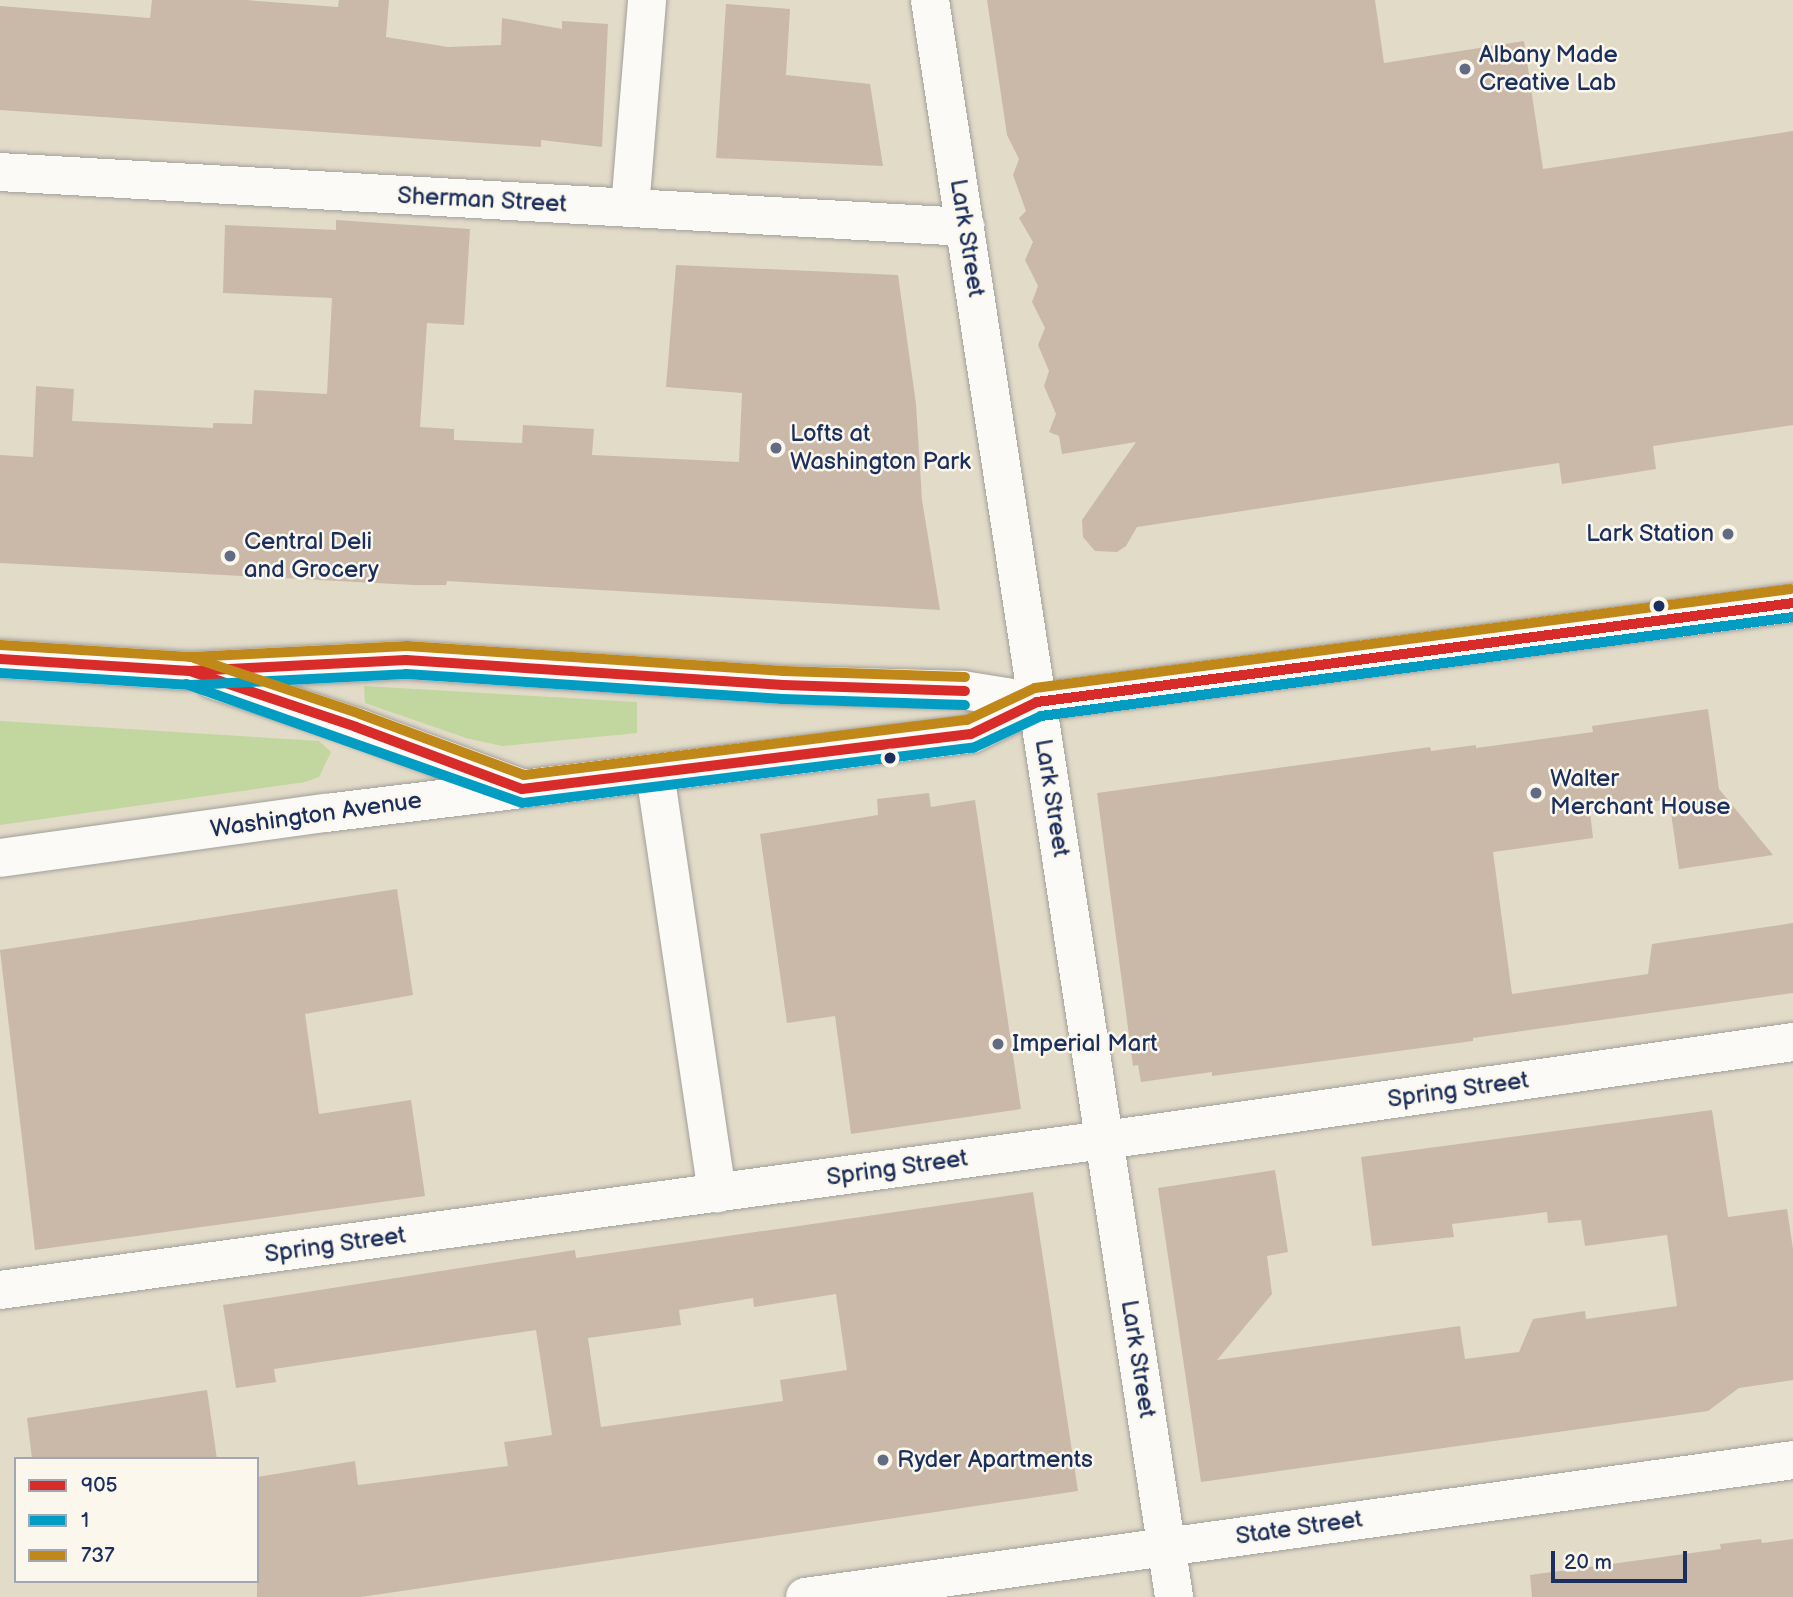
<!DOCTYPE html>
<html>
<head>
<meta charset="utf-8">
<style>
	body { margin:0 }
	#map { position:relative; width:1793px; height:1597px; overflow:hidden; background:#e2dbc8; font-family:"Balsamiq Sans",sans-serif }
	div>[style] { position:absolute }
	.green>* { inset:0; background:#c2d69f }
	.building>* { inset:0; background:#cab9a9 }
	.roads { filter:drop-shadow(0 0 2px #a2a09b) drop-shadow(0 0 2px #a2a09b) }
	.minor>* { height:38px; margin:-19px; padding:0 19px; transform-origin:19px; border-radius:19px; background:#fbfaf7 }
	.major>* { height:38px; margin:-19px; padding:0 19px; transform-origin:19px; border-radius:19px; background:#fbfaf7 }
	.bus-1>* { height:10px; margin:-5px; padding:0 5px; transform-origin:5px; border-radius:5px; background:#d72c2a }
	.bus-2>* { height:10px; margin:-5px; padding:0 5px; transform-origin:5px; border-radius:5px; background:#039dc3 }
	.bus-3>* { height:10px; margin:-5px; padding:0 5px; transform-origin:5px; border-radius:5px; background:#c08818 }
	.dots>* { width:19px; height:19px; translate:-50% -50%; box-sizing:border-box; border:4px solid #fbf7ec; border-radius:50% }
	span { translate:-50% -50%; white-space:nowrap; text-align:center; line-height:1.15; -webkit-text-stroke:5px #fbf7ec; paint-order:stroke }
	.poi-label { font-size:24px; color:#1b2f5e }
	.left { translate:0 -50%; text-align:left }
	.right { translate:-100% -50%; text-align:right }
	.street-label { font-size:24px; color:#1b2f5e }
	.legend { position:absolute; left:14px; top:1457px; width:245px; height:126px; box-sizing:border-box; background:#fbf7ec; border:2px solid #a1a7b3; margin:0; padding:9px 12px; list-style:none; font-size:21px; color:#1b2f5e }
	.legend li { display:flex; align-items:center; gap:14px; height:35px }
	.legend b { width:35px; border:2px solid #a1a7b3 }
	.scale { position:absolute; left:1551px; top:1551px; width:136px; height:32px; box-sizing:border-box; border:4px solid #1b2f5e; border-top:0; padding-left:9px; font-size:21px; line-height:24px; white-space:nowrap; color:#1b2f5e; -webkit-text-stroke:5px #fbf7ec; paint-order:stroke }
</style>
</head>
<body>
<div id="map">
	<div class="green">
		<i style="clip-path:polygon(364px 686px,637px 702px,637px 733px,502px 746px,466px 738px,365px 703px)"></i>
		<i style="clip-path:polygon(0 721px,319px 741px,331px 752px,319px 777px,305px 782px,0 825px)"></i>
	</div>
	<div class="building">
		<i style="clip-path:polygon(152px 0,245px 0,338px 7px,339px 0,389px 0,386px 37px,448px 47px,501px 45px,502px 18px,562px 29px,562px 21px,608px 24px,602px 147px,541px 140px,541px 147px,0 110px,0 6px,150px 18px)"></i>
		<i style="clip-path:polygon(987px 0,1375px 0,1384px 63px,1524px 41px,1543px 169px,1793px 131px,1793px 425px,1653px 446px,1656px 469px,1562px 484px,1559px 463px,1137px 527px,1126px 546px,1117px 552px,1095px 551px,1083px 537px,1082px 520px,1136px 442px,1062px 454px,1059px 436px,1049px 432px,1056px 414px,1044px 386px,1049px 371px,1038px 345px,1045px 328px,1032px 302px,1038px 286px,1025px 260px,1033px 242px,1019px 218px,1026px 211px,1013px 175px,1019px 159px,1007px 135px)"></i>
		<i style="clip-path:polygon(726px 4px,790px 9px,786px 75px,870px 84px,883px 166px,716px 158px)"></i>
		<i style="clip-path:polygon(336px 220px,470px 229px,464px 325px,427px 323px,420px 427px,454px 429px,454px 440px,522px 443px,523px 425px,594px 429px,592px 455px,739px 462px,742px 393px,666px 387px,676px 265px,898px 275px,916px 404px,922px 500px,940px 610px,447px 581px,446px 585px,413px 585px,0 563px,0 455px,33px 457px,36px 386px,74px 389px,72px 421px,213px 428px,213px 423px,252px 424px,254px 390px,327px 394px,332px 298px,223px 293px,225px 225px,336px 230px)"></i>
		<i style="clip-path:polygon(1708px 709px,1719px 789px,1773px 855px,1679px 869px,1669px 799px,1590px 812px,1593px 838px,1493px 852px,1512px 994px,1648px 974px,1652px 944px,1793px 923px,1793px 993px,1473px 1038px,1473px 1041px,1212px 1076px,1212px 1072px,1141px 1082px,1138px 1065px,1133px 1066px,1097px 793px,1430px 747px,1431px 751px,1476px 745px,1476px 748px,1593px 732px,1592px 726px)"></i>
		<i style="clip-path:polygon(929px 793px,931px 807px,975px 800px,1021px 1109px,851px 1134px,835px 1016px,787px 1023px,760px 834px,878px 815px,877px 799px)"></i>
		<i style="clip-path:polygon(397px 889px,413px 995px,305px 1014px,319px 1114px,411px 1100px,425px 1196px,35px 1250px,0 950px)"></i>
		<i style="clip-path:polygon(1712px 1110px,1728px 1217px,1787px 1209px,1793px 1249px,1793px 1380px,1739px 1388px,1708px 1411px,1201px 1482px,1158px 1188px,1275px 1170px,1288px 1252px,1267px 1256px,1272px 1294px,1217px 1360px,1460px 1326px,1465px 1359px,1519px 1352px,1533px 1319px,1585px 1311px,1586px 1319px,1677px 1306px,1667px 1235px,1585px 1246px,1581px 1220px,1548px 1223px,1547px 1212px,1452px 1224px,1454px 1237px,1372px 1246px,1361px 1157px)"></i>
		<i style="clip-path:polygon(evenodd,1033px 1192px,1078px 1491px,361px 1597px,257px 1597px,257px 1477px,355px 1461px,358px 1485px,508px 1466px,504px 1442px,552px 1435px,536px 1330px,274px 1369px,276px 1382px,236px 1388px,223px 1305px,575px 1250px,576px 1258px,1033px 1192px,836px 1294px,847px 1370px,780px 1380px,783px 1401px,601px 1427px,588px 1338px,681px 1325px,679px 1310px,753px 1298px,754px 1307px,836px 1294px)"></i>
		<i style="clip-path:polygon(207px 1390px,217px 1459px,32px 1459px,27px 1418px)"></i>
		<i style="clip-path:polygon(1761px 1539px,1762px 1543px,1793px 1539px,1793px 1597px,1532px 1597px,1530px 1575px,1721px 1549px,1720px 1544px)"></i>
	</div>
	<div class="roads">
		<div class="minor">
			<i style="left:0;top:172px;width:967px;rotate:3.26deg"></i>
			<i style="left:630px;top:208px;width:209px;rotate:-85.3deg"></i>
			<i style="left:655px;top:773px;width:425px;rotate:81.6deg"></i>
			<i style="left:0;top:1290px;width:1151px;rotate:-7.74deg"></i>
			<i style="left:1141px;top:1135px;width:659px;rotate:-8.12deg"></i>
			<i style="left:805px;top:1597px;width:997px;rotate:-7.89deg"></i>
		</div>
		<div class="major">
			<i style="left:930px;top:0;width:1616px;rotate:81.31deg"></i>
			<i style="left:0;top:659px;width:190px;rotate:3.6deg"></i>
			<i style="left:190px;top:671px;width:216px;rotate:-2.9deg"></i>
			<i style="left:406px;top:660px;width:378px;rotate:3.8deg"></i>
			<i style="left:783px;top:685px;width:180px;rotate:1.6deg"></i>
			<i style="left:963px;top:690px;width:75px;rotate:9.2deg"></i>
			<i style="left:212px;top:679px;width:152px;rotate:18.4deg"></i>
			<i style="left:356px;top:727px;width:173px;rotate:20.3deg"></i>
			<i style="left:0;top:858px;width:329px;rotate:-7.9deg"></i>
			<i style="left:326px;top:813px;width:650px;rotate:-6.98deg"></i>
			<i style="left:971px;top:734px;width:73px;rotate:-25.9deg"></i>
			<i style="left:1037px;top:702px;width:762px;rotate:-7.46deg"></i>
		</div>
	</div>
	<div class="bus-1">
		<i style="left:0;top:659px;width:190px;rotate:3.6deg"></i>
		<i style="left:190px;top:671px;width:216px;rotate:-2.9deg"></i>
		<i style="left:406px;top:660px;width:378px;rotate:3.8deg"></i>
		<i style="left:783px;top:685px;width:182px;rotate:1.9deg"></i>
		<i style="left:190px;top:671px;width:175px;rotate:18.6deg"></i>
		<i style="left:356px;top:727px;width:177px;rotate:20.5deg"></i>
		<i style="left:522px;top:789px;width:452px;rotate:-7deg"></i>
		<i style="left:971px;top:734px;width:73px;rotate:-25.9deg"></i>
		<i style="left:1037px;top:702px;width:762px;rotate:-7.46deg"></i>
	</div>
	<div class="bus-2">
		<i style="left:0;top:673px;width:191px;rotate:3.6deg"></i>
		<i style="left:191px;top:685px;width:215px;rotate:-2.9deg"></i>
		<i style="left:406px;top:674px;width:377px;rotate:3.8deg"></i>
		<i style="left:782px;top:699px;width:183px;rotate:1.9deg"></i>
		<i style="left:186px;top:684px;width:356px;rotate:19.5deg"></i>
		<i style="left:522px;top:803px;width:454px;rotate:-7deg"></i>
		<i style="left:973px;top:748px;width:75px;rotate:-25.2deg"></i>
		<i style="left:1041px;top:716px;width:758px;rotate:-7.5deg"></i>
	</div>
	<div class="bus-3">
		<i style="left:1px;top:645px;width:189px;rotate:3.6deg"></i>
		<i style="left:190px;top:657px;width:217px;rotate:-2.9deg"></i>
		<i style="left:407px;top:646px;width:378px;rotate:3.8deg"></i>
		<i style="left:784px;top:671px;width:181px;rotate:1.9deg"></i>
		<i style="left:194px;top:658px;width:175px;rotate:18.6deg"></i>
		<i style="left:360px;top:714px;width:175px;rotate:20.4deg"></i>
		<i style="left:524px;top:775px;width:446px;rotate:-7.1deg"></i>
		<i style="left:967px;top:720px;width:75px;rotate:-25.2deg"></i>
		<i style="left:1035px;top:688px;width:762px;rotate:-7.46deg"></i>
	</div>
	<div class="dots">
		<i style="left:1465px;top:69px;background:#616b83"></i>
		<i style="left:776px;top:448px;background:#616b83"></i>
		<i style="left:1728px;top:534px;background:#616b83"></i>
		<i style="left:230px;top:556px;background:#616b83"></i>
		<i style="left:1659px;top:606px;background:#1b2f5e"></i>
		<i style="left:890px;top:758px;background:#1b2f5e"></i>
		<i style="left:1536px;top:793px;background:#616b83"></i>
		<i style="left:998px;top:1044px;background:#616b83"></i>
		<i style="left:883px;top:1460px;background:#616b83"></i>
	</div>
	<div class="poi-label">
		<span class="left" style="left:1479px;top:69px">Albany Made<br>Creative Lab</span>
		<span class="left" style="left:790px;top:448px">Lofts at<br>Washington Park</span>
		<span class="right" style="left:1714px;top:534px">Lark Station</span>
		<span class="left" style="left:244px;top:556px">Central Deli<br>and Grocery</span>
		<span class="left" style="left:1550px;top:793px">Walter<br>Merchant House</span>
		<span class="left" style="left:1012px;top:1044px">Imperial Mart</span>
		<span class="left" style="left:897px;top:1460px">Ryder Apartments</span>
	</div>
	<div class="street-label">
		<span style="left:482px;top:200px;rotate:3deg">Sherman Street</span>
		<span style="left:967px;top:238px;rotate:81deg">Lark Street</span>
		<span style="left:1052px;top:798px;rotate:81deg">Lark Street</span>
		<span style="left:316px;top:815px;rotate:-8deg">Washington Avenue</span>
		<span style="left:1458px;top:1090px;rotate:-8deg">Spring Street</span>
		<span style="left:897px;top:1168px;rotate:-8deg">Spring Street</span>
		<span style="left:335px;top:1245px;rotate:-8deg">Spring Street</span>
		<span style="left:1138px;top:1359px;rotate:81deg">Lark Street</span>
		<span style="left:1299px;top:1528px;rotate:-8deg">State Street</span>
	</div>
	<ul class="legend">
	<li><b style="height:9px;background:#d72c2a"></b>905</li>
	<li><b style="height:9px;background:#039dc3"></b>1</li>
	<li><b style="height:9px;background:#c08818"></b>737</li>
	</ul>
	<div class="scale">20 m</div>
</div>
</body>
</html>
